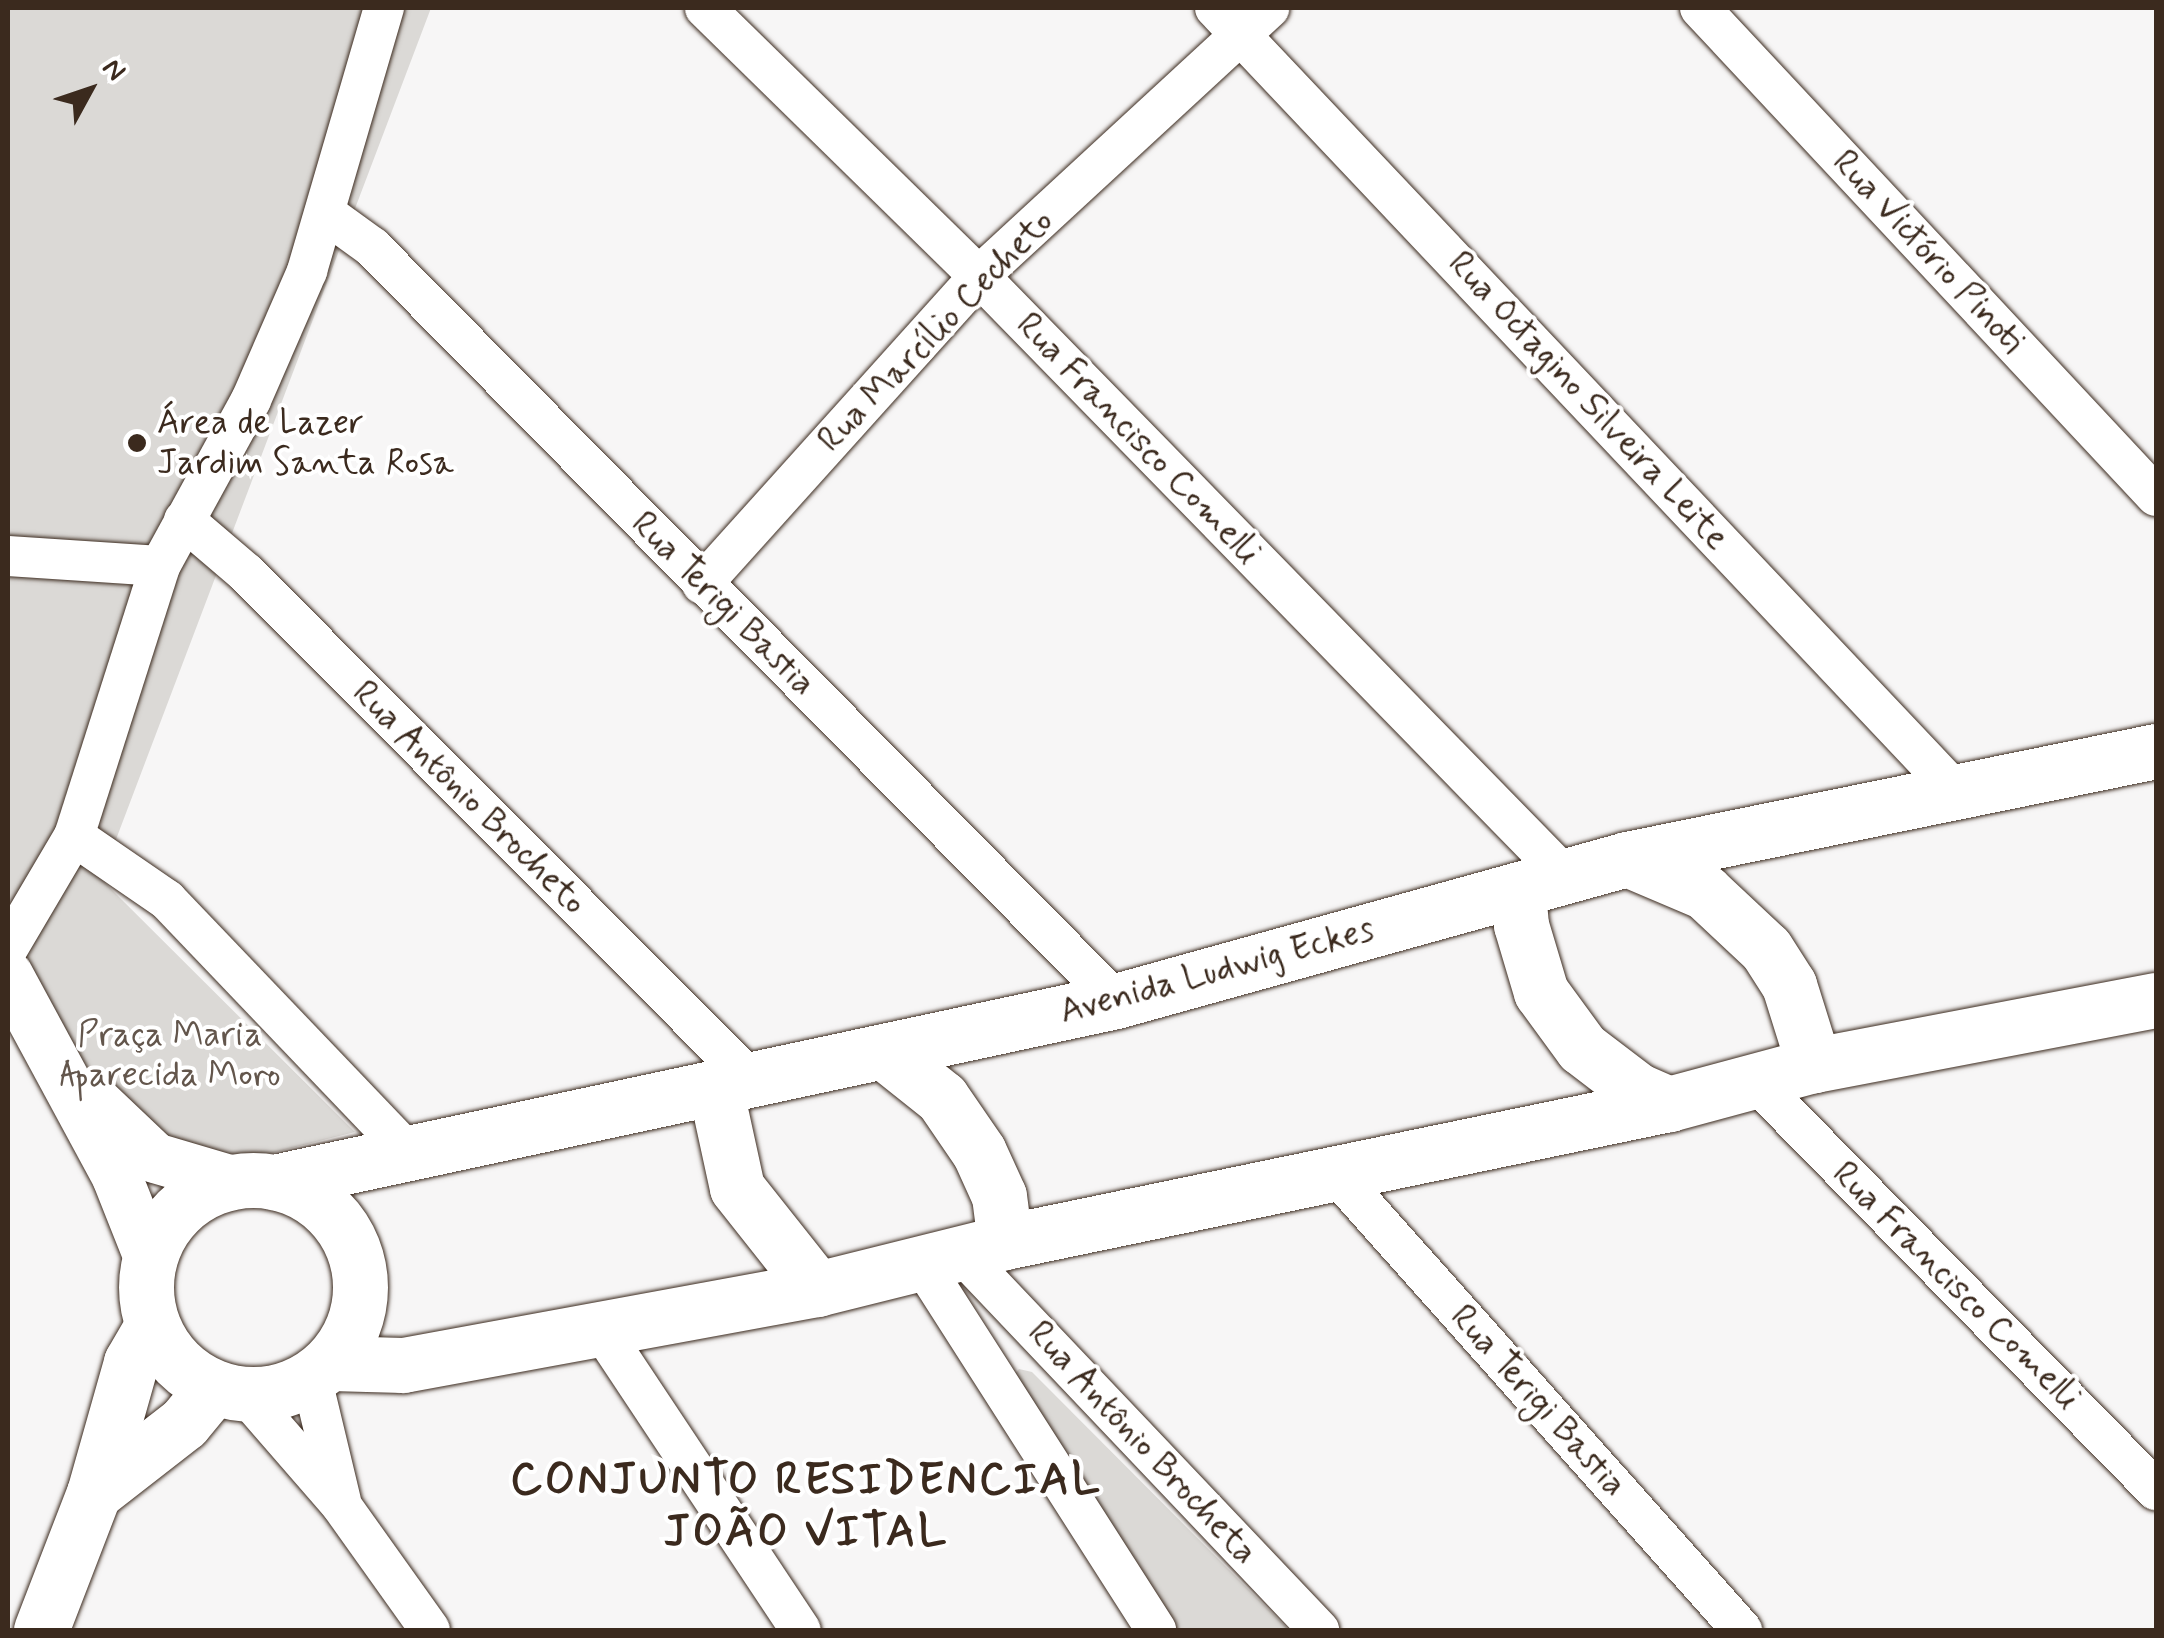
<!DOCTYPE html>
<html>
<head>
<meta charset="utf-8">
<style>
	body { margin:0 }
	#map { position:relative; width:2164px; height:1638px; overflow:hidden; background:#f7f6f6; font-family:Mynerve,sans-serif }
	div>[style] { position:absolute }
	.green>* { inset:0; background:#dbd9d6 }
	.roads { filter:drop-shadow(0 0 2px #3b2a1e) drop-shadow(0 0 2px #3b2a1e) }
	.minor>* { height:40px; margin:-20px; padding:0 20px; transform-origin:20px; border-radius:20px; background:#fff }
	.tertiary>* { height:50px; margin:-25px; padding:0 25px; transform-origin:25px; border-radius:25px; background:#fff }
	.secondary>* { height:55px; margin:-27.5px; padding:0 27.5px; transform-origin:27.5px; border-radius:27.5px; background:#fff }
	.secondary>.ring { margin:-27.5px; padding:0; box-sizing:content-box; background:none; border:55px solid #fff; border-radius:50% }
	.dots>* { width:28px; height:28px; translate:-50% -50%; box-sizing:border-box; border:5px solid #fff; border-radius:50% }
	span { translate:-50% -50%; white-space:nowrap; text-align:center; line-height:1.15; -webkit-text-stroke:8px #fff; paint-order:stroke }
	.street-label { font-size:35px; color:#3b2a1e }
	.poi-label { font-size:35px; color:#3b2a1e }
	.left { translate:0 -50%; text-align:left }
	.park-label { font-size:35px; color:#63564c }
	.district-label { font-size:45px; color:#3b2a1e; font-weight:700; letter-spacing:2.5px }
	.frame { position:absolute; inset:0; border:10px solid #3b2a1e; pointer-events:none }
	.north { position:absolute; left:40px; top:40px; width:100px; height:100px; -webkit-text-stroke:8px #fff; paint-order:stroke; rotate:50deg; font-size:28px; font-weight:700; line-height:40px; text-align:center; color:#3b2a1e }
	.north::after { content:''; display:block; margin:auto; width:35px; height:45px; background:#3b2a1e; clip-path:polygon(50% 0,100% 100%,50% 72%,0 100%) }
</style>
</head>
<body>
<div id="map">
	<div class="green">
		<i style="clip-path:polygon(8px 8px,431px 8px,101px 879px,355px 1132px,200px 1171px,114px 1110px,8px 941px)"></i>
		<i style="clip-path:polygon(1019px 1369px,1032px 1372px,1289px 1630px,1172px 1630px,1011px 1378px)"></i>
	</div>
	<div class="roads">
		<div class="minor">
			<i style="left:705px;top:8px;width:383px;rotate:44.4deg"></i>
			<i style="left:979px;top:276px;width:839px;rotate:45.68deg"></i>
			<i style="left:1215px;top:8px;width:1084px;rotate:46.61deg"></i>
			<i style="left:1700px;top:8px;width:668px;rotate:46.94deg"></i>
			<i style="left:325px;top:213px;width:58px;rotate:35.9deg"></i>
			<i style="left:372px;top:247px;width:1059px;rotate:45.38deg"></i>
			<i style="left:184px;top:520px;width:82px;rotate:40.5deg"></i>
			<i style="left:246px;top:573px;width:714px;rotate:45.11deg"></i>
			<i style="left:8px;top:556px;width:152px;rotate:3.8deg"></i>
			<i style="left:702px;top:584px;width:414px;rotate:-48deg"></i>
			<i style="left:979px;top:276px;width:395px;rotate:-42.7deg"></i>
			<i style="left:74px;top:836px;width:113px;rotate:34.5deg"></i>
			<i style="left:167px;top:900px;width:349px;rotate:46.3deg"></i>
			<i style="left:8px;top:948px;width:130px;rotate:-59.5deg"></i>
			<i style="left:74px;top:836px;width:283px;rotate:-72.3deg"></i>
			<i style="left:160px;top:566px;width:189px;rotate:-61.3deg"></i>
			<i style="left:251px;top:400px;width:141px;rotate:-66.5deg"></i>
			<i style="left:307px;top:271px;width:274px;rotate:-73.7deg"></i>
			<i style="left:1755px;top:1081px;width:573px;rotate:45.57deg"></i>
			<i style="left:1333px;top:1171px;width:615px;rotate:48.3deg"></i>
			<i style="left:964px;top:1256px;width:516px;rotate:46.49deg"></i>
			<i style="left:924px;top:1267px;width:431px;rotate:57.4deg"></i>
			<i style="left:602px;top:1331px;width:359px;rotate:56.4deg"></i>
			<i style="left:312px;top:1380px;width:124px;rotate:76.5deg"></i>
			<i style="left:242px;top:1391px;width:151px;rotate:49deg"></i>
			<i style="left:341px;top:1505px;width:153px;rotate:54.5deg"></i>
		</div>
		<div class="tertiary">
			<i style="left:8px;top:975px;width:230px;rotate:61.6deg"></i>
			<i style="left:117px;top:1177px;width:87px;rotate:68.4deg"></i>
			<i style="left:91px;top:1097px;width:88px;rotate:43.6deg"></i>
			<i style="left:155px;top:1158px;width:81px;rotate:16.4deg"></i>
		</div>
		<div class="secondary">
			<i style="left:1627px;top:859px;width:85px;rotate:22.9deg"></i>
			<i style="left:1705px;top:892px;width:83px;rotate:43.1deg"></i>
			<i style="left:1766px;top:949px;width:43px;rotate:57.4deg"></i>
			<i style="left:1789px;top:985px;width:84px;rotate:72.6deg"></i>
			<i style="left:1518px;top:891px;width:34px;rotate:85deg"></i>
			<i style="left:1521px;top:925px;width:70px;rotate:73.4deg"></i>
			<i style="left:1541px;top:992px;width:69px;rotate:53.8deg"></i>
			<i style="left:1582px;top:1048px;width:69px;rotate:37.4deg"></i>
			<i style="left:1637px;top:1090px;width:35px;rotate:24deg"></i>
			<i style="left:883px;top:1051px;width:75px;rotate:38.5deg"></i>
			<i style="left:942px;top:1098px;width:65px;rotate:55.6deg"></i>
			<i style="left:979px;top:1152px;width:48px;rotate:65.6deg"></i>
			<i style="left:999px;top:1196px;width:46px;rotate:82.6deg"></i>
			<i style="left:715px;top:1087px;width:103px;rotate:77.7deg"></i>
			<i style="left:737px;top:1188px;width:129px;rotate:51.6deg"></i>
			<i class="ring" style="left:146px;top:1180px;width:159px;height:159px"></i>
			<i style="left:274px;top:1182px;width:861px;rotate:-12.13deg"></i>
			<i style="left:1116px;top:1001px;width:530px;rotate:-15.53deg"></i>
			<i style="left:1627px;top:859px;width:540px;rotate:-11.54deg"></i>
			<i style="left:331px;top:1363px;width:72px;rotate:1.6deg"></i>
			<i style="left:403px;top:1365px;width:421px;rotate:-10.4deg"></i>
			<i style="left:817px;top:1289px;width:194px;rotate:-14deg"></i>
			<i style="left:1005px;top:1242px;width:678px;rotate:-11.74deg"></i>
			<i style="left:1669px;top:1104px;width:150px;rotate:-15.1deg"></i>
			<i style="left:1814px;top:1065px;width:348px;rotate:-10.8deg"></i>
			<i style="left:94px;top:1493px;width:114px;rotate:-37.9deg"></i>
			<i style="left:184px;top:1423px;width:45px;rotate:-50.4deg"></i>
			<i style="left:41px;top:1630px;width:147px;rotate:-68.9deg"></i>
			<i style="left:94px;top:1493px;width:136px;rotate:-74.2deg"></i>
			<i style="left:131px;top:1362px;width:42px;rotate:-59.7deg"></i>
		</div>
	</div>
	<div class="dots">
		<i style="left:137px;top:443px;background:#3b2a1e"></i>
	</div>
	<div class="street-label">
		<span style="left:1928px;top:252px;rotate:47deg">Rua Victório Pinoti</span>
		<span style="left:936px;top:331px;rotate:-46deg">Rua Marcílio Cecheto</span>
		<span style="left:1588px;top:401px;rotate:47deg">Rua Octagino Silveira Leite</span>
		<span style="left:1138px;top:439px;rotate:46deg">Rua Francisco Comelli</span>
		<span style="left:723px;top:604px;rotate:45deg">Rua Terigi Bastia</span>
		<span style="left:469px;top:798px;rotate:45deg">Rua Antônio Brocheto</span>
		<span style="left:1217px;top:971px;rotate:-15deg">Avenida Ludwig Eckes</span>
		<span style="left:1956px;top:1286px;rotate:45deg">Rua Francisco Comelli</span>
		<span style="left:1538px;top:1401px;rotate:48deg">Rua Terigi Bastia</span>
		<span style="left:1142px;top:1443px;rotate:47deg">Rua Antônio Brocheta</span>
	</div>
	<div class="poi-label">
		<span class="left" style="left:157px;top:443px">Área de Lazer<br>Jardim Santa Rosa</span>
	</div>
	<div class="park-label">
		<span style="left:170px;top:1055px">Praça Maria<br>Aparecida Moro</span>
	</div>
	<div class="district-label">
		<span style="left:806px;top:1507px">CONJUNTO RESIDENCIAL<br>JOÃO VITAL</span>
	</div>
	<div class="frame"></div>
	<div class="north">N</div>
</div>
</body>
</html>
